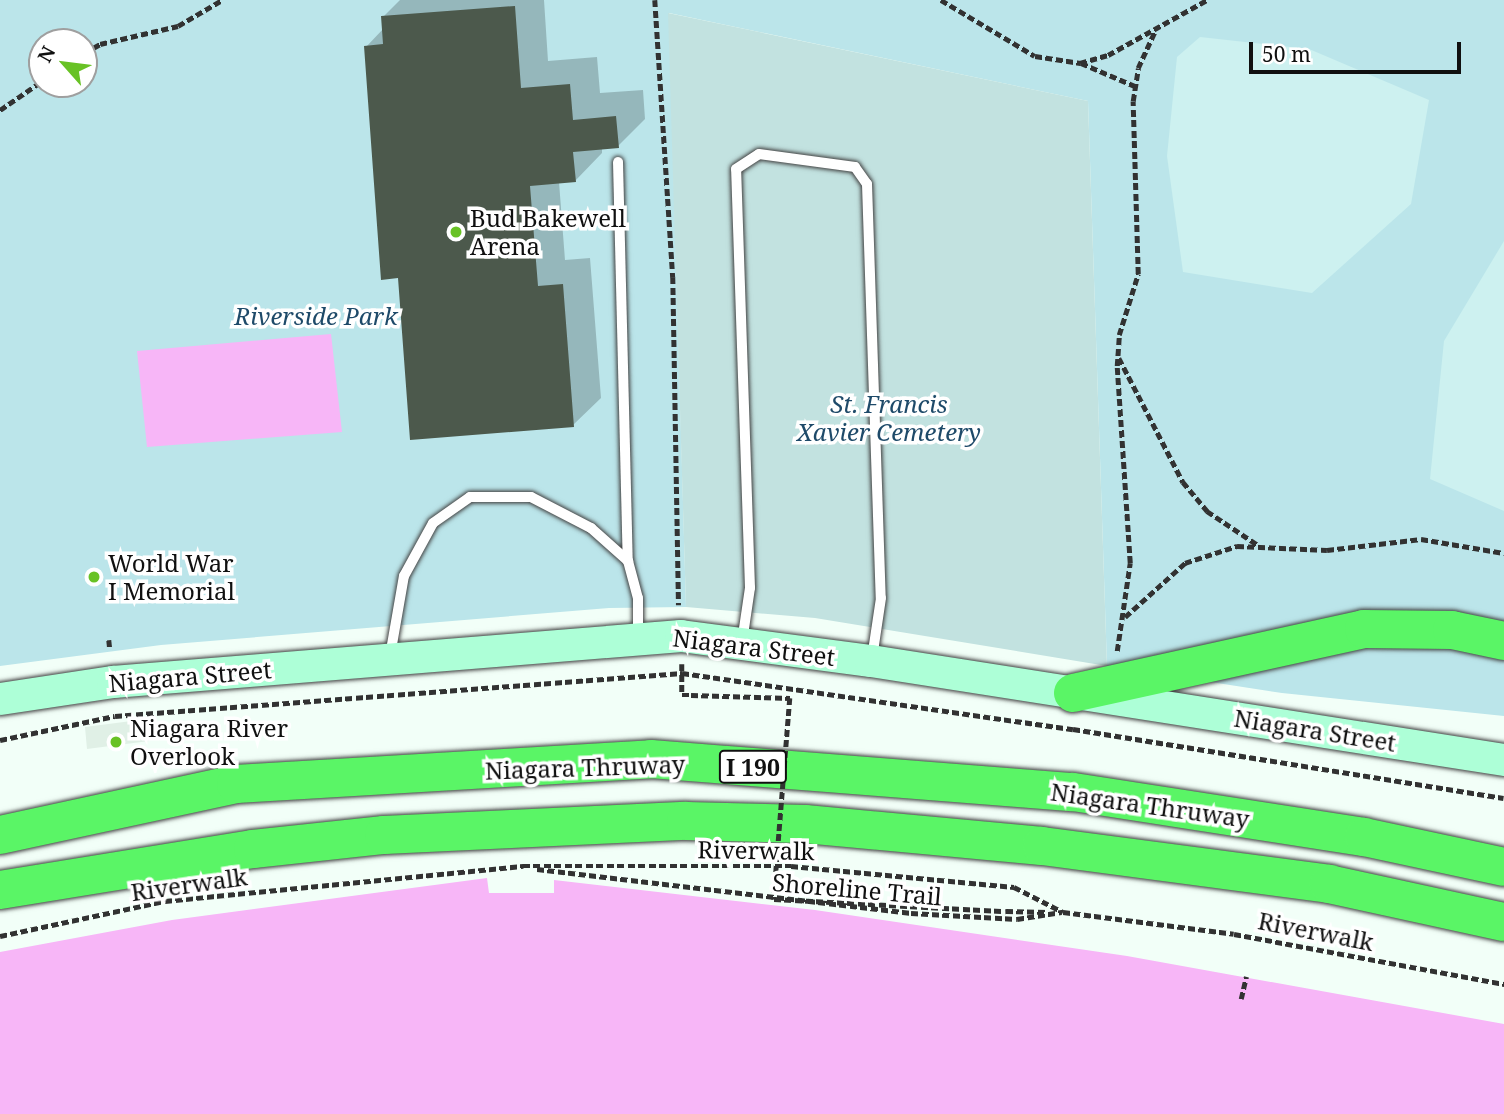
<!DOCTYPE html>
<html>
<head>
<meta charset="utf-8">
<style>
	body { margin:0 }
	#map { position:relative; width:1504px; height:1114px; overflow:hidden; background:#f2fff8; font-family:"Noto Serif",serif }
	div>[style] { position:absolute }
	.green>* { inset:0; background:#bbe5ea }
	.cemetery>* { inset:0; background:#c2e2e0 }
	.pitch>* { inset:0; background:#cdf1f0 }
	.plaza>* { inset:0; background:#e0f0e6 }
	.water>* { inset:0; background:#f7b6f7 }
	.shadow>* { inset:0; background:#0003 }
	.building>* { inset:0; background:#4c594c }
	.path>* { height:4.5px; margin-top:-2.25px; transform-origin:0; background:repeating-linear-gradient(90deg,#323232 0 7px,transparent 0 10.5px) }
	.roads { filter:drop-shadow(0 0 2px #434343) drop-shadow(0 0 2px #434343) }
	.lane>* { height:10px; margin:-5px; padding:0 5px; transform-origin:5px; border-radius:5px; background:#fff }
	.secondary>* { height:32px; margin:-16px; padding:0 16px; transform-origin:16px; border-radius:16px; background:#adffd7 }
	.highway>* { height:38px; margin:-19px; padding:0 19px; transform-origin:19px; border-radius:19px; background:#5af566 }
	.path-bridge>* { height:4.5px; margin-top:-2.25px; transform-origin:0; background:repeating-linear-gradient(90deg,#323232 0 7px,transparent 0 10.5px) }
	.dots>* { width:19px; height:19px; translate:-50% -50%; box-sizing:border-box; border:4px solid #fff; border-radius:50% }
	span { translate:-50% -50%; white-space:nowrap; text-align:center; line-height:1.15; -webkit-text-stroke:7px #fff; paint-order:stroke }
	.shield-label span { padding:2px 5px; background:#fff; border:2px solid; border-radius:5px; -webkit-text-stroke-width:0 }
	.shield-label { font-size:23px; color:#101010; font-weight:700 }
	.poi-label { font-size:24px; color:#101010 }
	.left { translate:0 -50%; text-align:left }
	.park-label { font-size:24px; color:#1e4a69; font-style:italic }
	.street-label { font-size:24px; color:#101010 }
	.north { position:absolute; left:28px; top:28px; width:70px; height:70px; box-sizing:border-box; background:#fff; border:2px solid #9f9f9f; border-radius:50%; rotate:298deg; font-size:19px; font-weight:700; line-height:28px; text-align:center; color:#101010 }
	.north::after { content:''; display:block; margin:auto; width:24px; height:32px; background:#68c225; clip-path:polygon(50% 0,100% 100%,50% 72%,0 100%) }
	.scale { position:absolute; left:1249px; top:42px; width:212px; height:32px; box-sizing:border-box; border:4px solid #101010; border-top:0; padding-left:9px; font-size:21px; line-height:24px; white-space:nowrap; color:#101010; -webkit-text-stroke:5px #fff; paint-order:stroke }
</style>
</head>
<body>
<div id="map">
	<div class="green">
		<i style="clip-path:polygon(evenodd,0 0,1504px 0,1504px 716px,1282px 693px,1107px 666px,1088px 101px,669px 13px,686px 607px,609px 608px,161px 645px,0 666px,0 0,42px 42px,84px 42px,84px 84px,42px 84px,42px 42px)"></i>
	</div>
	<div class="cemetery">
		<i style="clip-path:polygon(668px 13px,1088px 101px,1107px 666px,815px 618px,686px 607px)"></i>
	</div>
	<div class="pitch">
		<i style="clip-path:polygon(1200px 37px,1309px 49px,1429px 100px,1411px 204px,1312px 293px,1183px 272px,1167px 156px,1177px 57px)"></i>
		<i style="clip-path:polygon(1504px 241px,1504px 511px,1430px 479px,1444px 341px)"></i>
	</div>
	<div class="plaza">
		<i style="clip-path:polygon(147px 719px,149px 741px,87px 749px,85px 727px)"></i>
	</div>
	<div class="water">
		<i style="clip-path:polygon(331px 334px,342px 432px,147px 447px,137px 351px)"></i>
		<i style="clip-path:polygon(487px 878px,489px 893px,554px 893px,554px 880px,815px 910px,1127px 956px,1504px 1024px,1504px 1114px,0 1114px,0 952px,172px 920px)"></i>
	</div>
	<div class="shadow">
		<i style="clip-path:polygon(400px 0,544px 0,548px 61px,597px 57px,600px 93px,643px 90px,645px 119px,618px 146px,602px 148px,602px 153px,575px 181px,559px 182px,565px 260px,590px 258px,601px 398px,573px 425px,400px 276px,366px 47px,384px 28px,383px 17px)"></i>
	</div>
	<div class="building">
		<i style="clip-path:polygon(515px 6px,521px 88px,570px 84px,573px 120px,616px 116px,619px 148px,573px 152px,576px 182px,530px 186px,538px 286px,563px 284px,574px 427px,410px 440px,398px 278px,381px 280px,364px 46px,383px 44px,381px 16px)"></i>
	</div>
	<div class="path">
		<i style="left:655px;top:0;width:278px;rotate:86.3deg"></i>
		<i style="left:673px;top:277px;width:328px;rotate:89deg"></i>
		<i style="left:941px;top:0;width:109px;rotate:30.8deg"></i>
		<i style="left:1035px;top:56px;width:46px;rotate:8.8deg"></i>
		<i style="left:1080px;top:63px;width:29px;rotate:-16deg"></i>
		<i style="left:1108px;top:55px;width:113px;rotate:-29.1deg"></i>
		<i style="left:84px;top:53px;width:18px;rotate:-29deg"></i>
		<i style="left:100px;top:44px;width:80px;rotate:-13deg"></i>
		<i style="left:178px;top:26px;width:51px;rotate:-30.6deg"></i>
		<i style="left:1081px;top:63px;width:59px;rotate:23.1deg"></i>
		<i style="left:0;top:110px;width:51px;rotate:-34.6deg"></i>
		<i style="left:1119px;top:358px;width:140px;rotate:62.7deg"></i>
		<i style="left:1183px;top:482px;width:38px;rotate:50deg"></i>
		<i style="left:1207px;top:511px;width:61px;rotate:33.7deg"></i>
		<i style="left:1125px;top:617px;width:81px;rotate:-42deg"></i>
		<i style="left:1185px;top:563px;width:55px;rotate:-18.1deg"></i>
		<i style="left:1237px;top:546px;width:90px;rotate:2.5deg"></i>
		<i style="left:1327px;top:550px;width:95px;rotate:-6.7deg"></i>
		<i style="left:1421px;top:539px;width:84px;rotate:9.6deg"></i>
		<i style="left:109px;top:640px;width:10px;rotate:84deg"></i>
		<i style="left:1117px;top:651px;width:89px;rotate:-81.6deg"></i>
		<i style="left:1130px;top:563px;width:197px;rotate:-93.8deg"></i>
		<i style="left:1117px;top:366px;width:31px;rotate:-86deg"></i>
		<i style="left:1119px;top:335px;width:64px;rotate:-72.7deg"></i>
		<i style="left:1138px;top:274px;width:173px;rotate:-91.7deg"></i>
		<i style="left:1133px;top:101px;width:33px;rotate:-81deg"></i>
		<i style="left:1138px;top:68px;width:41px;rotate:-65.3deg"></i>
		<i style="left:682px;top:664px;width:31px;rotate:90deg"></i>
		<i style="left:682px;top:695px;width:9px"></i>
		<i style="left:0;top:740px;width:117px;rotate:-11.8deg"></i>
		<i style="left:115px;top:716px;width:569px;rotate:-4.34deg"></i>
		<i style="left:682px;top:673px;width:395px;rotate:8.2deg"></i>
		<i style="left:1073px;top:729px;width:436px;rotate:9.1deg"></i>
		<i style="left:537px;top:869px;width:377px;rotate:6.7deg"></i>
		<i style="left:911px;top:913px;width:106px;rotate:3.2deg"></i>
		<i style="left:1017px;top:919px;width:45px;rotate:-9deg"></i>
		<i style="left:1006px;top:911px;width:42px;rotate:1.4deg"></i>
		<i style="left:0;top:936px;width:169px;rotate:-12deg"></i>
		<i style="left:165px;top:901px;width:360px;rotate:-5.6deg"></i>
		<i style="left:523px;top:866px;width:268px"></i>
		<i style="left:791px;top:866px;width:224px;rotate:5.4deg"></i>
		<i style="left:1014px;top:887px;width:55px;rotate:27deg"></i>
		<i style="left:1063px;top:912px;width:172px;rotate:7.3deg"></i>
		<i style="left:1234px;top:934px;width:275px;rotate:10.5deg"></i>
		<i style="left:1241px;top:999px;width:23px;rotate:-77deg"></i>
	</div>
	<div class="roads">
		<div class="lane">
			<i style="left:618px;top:162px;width:399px;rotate:88.6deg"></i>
			<i style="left:742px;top:642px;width:55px;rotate:-81.6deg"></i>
			<i style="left:750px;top:588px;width:419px;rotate:-91.9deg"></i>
			<i style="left:736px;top:169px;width:27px;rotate:-33deg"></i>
			<i style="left:759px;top:154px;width:97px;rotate:7.7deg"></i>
			<i style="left:855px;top:167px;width:21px;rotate:55deg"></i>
			<i style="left:867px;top:184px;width:414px;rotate:88.1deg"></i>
			<i style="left:881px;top:598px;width:61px;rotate:98.5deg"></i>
			<i style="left:390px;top:656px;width:81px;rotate:-80.1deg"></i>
			<i style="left:404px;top:576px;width:60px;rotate:-61.3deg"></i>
			<i style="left:433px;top:523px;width:45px;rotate:-35.1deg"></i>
			<i style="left:470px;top:497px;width:61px"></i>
			<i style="left:531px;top:497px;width:68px;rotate:27.3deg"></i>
			<i style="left:591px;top:528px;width:50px;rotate:41.7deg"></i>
			<i style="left:628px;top:561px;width:38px;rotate:75deg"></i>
			<i style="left:638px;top:598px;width:38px;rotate:90deg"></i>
		</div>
		<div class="secondary">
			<i style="left:0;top:699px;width:114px;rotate:-8.6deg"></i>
			<i style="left:113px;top:682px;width:570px;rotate:-4.63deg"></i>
			<i style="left:681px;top:636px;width:192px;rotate:7.5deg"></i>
			<i style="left:871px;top:661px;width:641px;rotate:8.89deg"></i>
		</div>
		<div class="highway">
			<i style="left:1073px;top:693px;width:298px;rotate:-12.4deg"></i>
			<i style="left:1364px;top:629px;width:88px;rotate:0.7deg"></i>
			<i style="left:1452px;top:630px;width:53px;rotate:11.9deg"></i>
			<i style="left:0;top:835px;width:241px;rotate:-12.2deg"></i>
			<i style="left:236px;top:784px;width:416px;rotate:-3.4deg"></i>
			<i style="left:651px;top:759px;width:423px;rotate:4.5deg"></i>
			<i style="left:1073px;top:792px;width:294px;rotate:8.8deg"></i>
			<i style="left:1364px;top:837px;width:143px;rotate:12.1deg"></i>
			<i style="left:0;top:890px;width:256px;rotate:-9.2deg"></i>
			<i style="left:253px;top:849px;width:132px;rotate:-6.1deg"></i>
			<i style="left:384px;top:835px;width:302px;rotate:-2.7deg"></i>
			<i style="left:686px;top:821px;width:119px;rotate:1.4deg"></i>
			<i style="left:805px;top:824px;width:238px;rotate:5.3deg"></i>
			<i style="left:1042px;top:846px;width:290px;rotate:7.5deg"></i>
			<i style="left:1329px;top:884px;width:179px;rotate:12.3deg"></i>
		</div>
	</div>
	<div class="path-bridge">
		<i style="left:691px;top:695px;width:99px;rotate:1.7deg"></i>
		<i style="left:790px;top:698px;width:202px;rotate:94.6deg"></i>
		<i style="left:774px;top:899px;width:232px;rotate:3deg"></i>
	</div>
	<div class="dots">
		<i style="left:456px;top:232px;background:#68c225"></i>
		<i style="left:94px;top:577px;background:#68c225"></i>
		<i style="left:116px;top:742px;background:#68c225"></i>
	</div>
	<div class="shield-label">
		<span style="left:753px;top:767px">I 190</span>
	</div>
	<div class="poi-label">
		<span class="left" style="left:470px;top:232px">Bud Bakewell<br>Arena</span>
		<span class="left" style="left:108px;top:577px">World War<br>I Memorial</span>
		<span class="left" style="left:130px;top:742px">Niagara River<br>Overlook</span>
	</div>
	<div class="park-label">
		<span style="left:316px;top:316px">Riverside Park</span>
		<span style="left:889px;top:418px">St. Francis<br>Xavier Cemetery</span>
	</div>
	<div class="street-label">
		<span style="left:754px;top:647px;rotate:7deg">Niagara Street</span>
		<span style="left:190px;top:676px;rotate:-5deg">Niagara Street</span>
		<span style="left:1315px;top:730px;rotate:9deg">Niagara Street</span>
		<span style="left:585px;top:767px;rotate:-2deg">Niagara Thruway</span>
		<span style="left:1150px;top:805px;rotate:8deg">Niagara Thruway</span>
		<span style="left:756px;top:850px;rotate:1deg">Riverwalk</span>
		<span style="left:189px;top:884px;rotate:-8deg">Riverwalk</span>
		<span style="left:857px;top:889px;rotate:5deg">Shoreline Trail</span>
		<span style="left:1316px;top:931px;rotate:11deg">Riverwalk</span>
	</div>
	<div class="north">N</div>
	<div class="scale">50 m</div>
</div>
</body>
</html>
